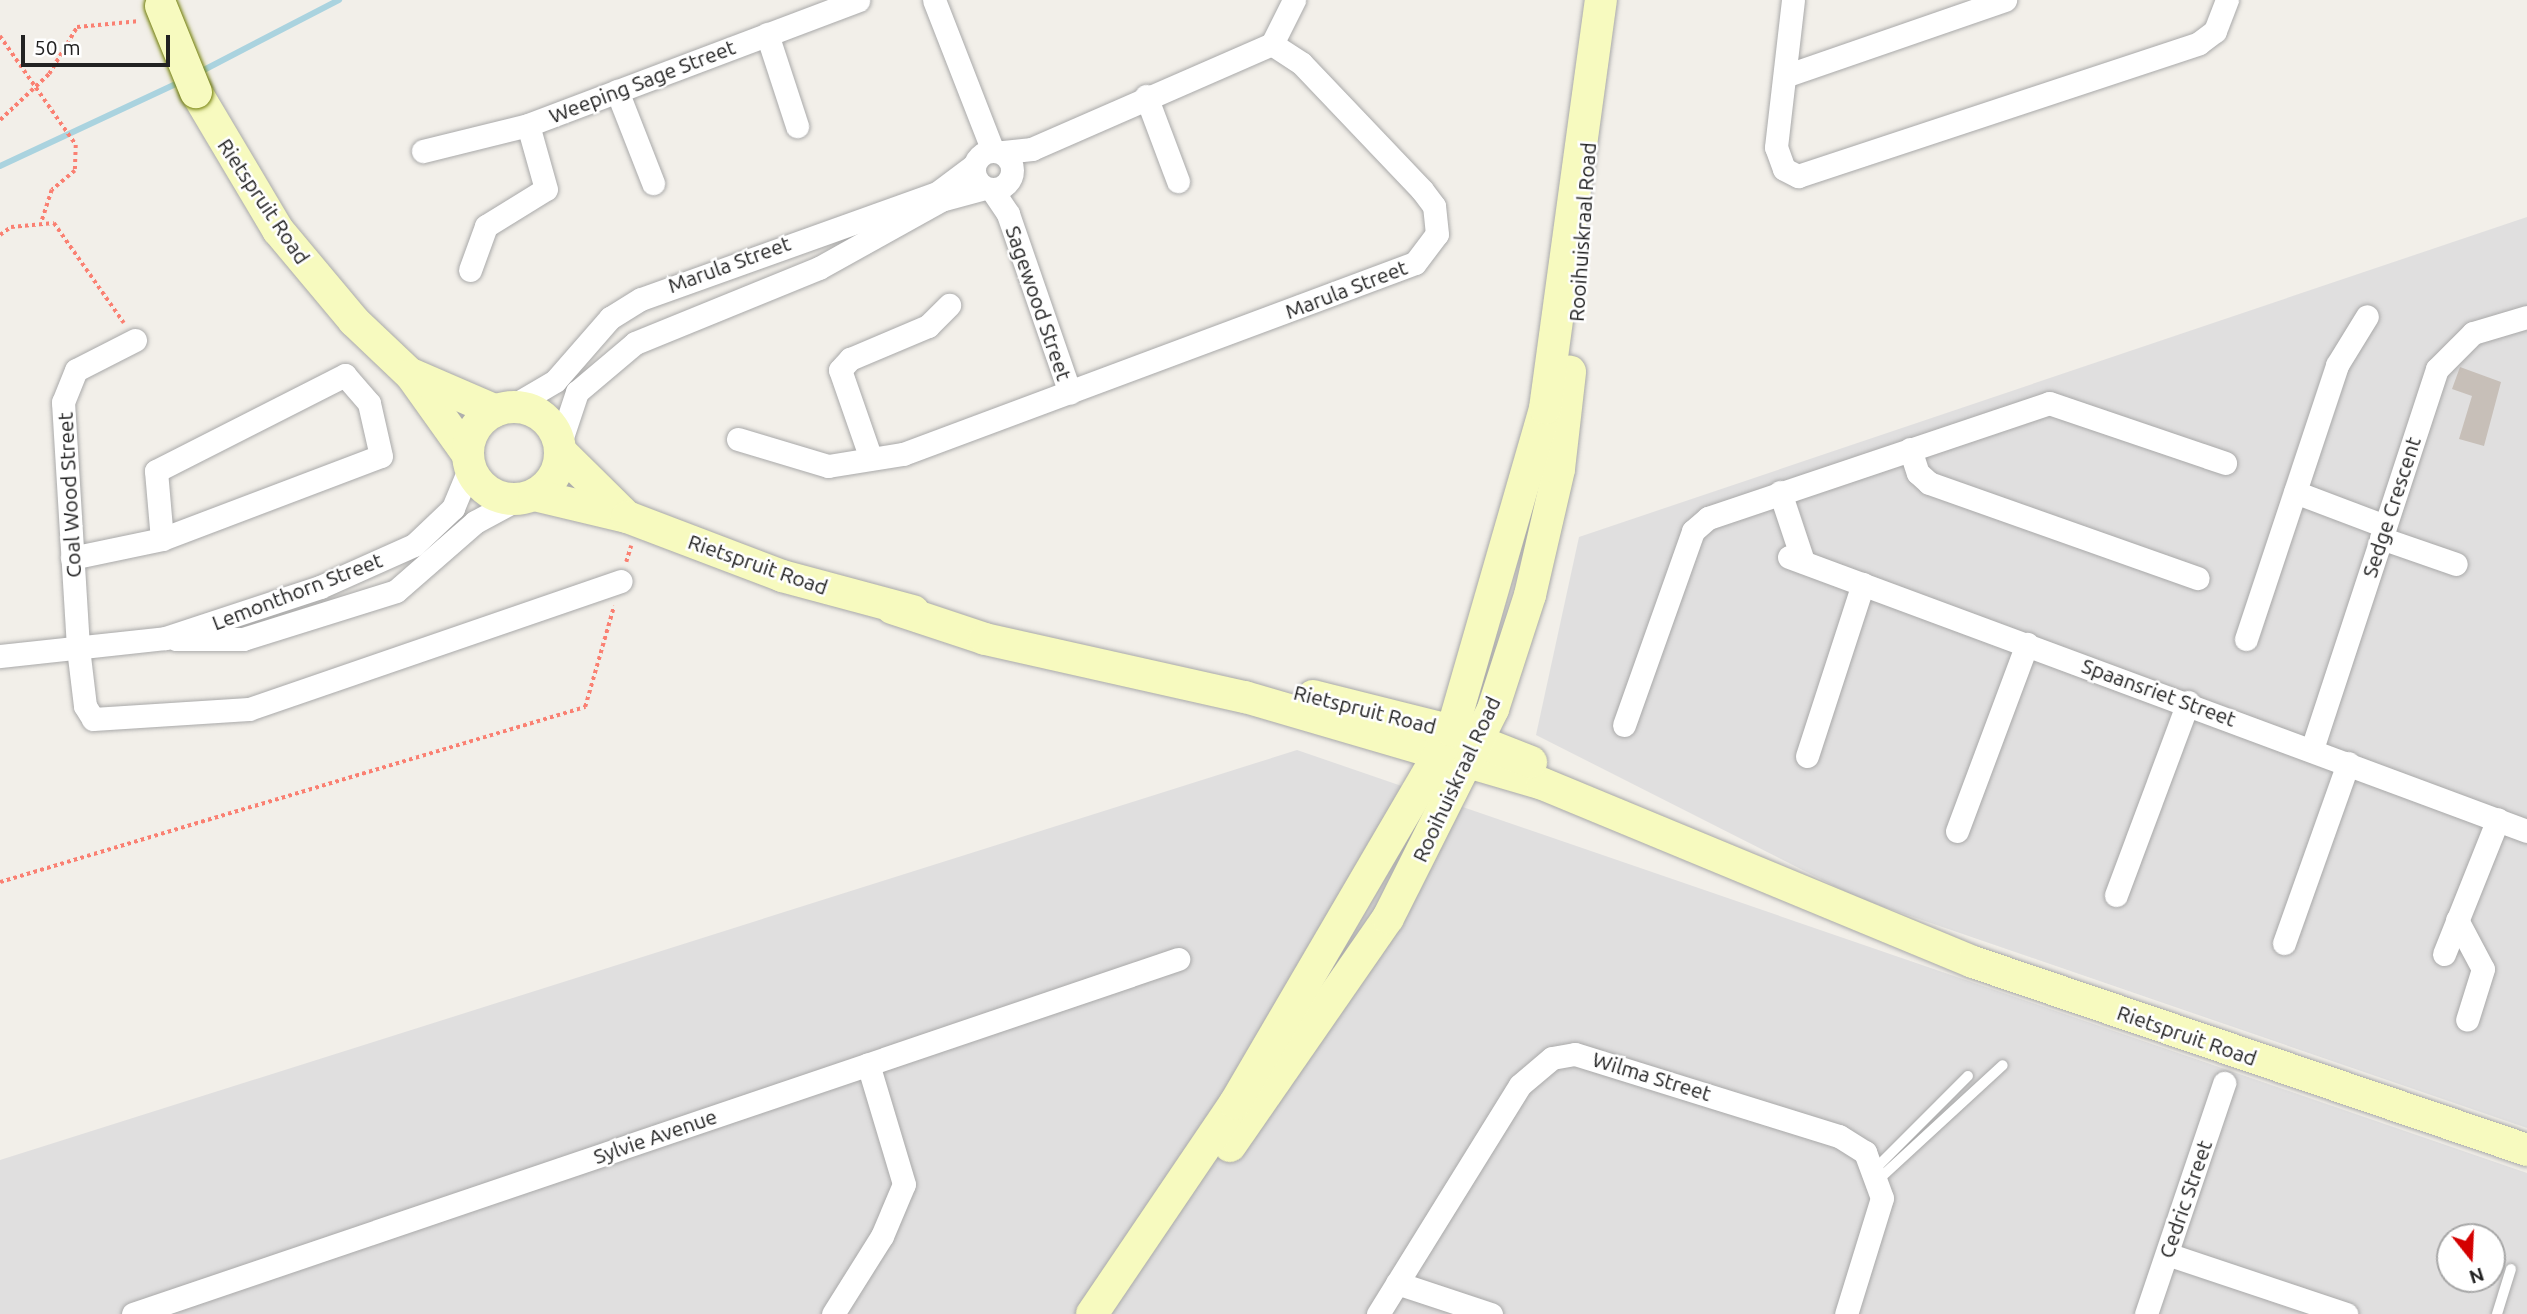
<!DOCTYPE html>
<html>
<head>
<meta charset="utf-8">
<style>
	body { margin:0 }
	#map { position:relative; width:2527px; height:1314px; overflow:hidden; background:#f2efe9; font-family:Ubuntu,sans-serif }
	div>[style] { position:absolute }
	.residential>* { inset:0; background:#e0dfdf }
	.stream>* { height:6px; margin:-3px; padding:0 3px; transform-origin:3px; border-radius:3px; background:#aad3df }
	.building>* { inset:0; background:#c7bfb8 }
	.path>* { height:3.5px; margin-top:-1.75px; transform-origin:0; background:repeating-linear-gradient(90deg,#fa8072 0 3.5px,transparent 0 7px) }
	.roads { filter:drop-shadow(0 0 2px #a9a9a9) drop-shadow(0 0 2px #a9a9a9) }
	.lane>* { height:10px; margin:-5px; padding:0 5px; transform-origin:5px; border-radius:5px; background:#fff }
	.street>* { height:23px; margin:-11.5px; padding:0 11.5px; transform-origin:11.5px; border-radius:11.5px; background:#fff }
	.street>.ring { margin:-11.5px; padding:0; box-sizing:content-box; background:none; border:23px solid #fff; border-radius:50% }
	.secondary>* { height:32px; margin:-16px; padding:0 16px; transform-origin:16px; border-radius:16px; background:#f7fabf }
	.secondary>.ring { margin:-16px; padding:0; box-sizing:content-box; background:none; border:32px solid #f7fabf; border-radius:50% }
	.bridges { filter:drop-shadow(0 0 2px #707d05) drop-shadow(0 0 2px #707d05) }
	.secondary-bridge>* { height:32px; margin:-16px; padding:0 16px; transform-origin:16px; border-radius:16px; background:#f7fabf }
	span { translate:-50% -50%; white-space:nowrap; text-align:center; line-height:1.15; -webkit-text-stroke:5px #fff; paint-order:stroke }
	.street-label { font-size:21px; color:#222 }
	.north { position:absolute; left:2436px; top:1223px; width:70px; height:70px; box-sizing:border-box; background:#fff; border:2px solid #a7a7a7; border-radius:50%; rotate:162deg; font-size:19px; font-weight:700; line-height:28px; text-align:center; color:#222 }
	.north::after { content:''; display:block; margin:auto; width:24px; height:32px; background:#d40000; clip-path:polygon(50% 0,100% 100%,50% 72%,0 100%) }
	.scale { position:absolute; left:21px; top:35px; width:149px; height:32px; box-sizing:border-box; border:4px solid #222; border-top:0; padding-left:9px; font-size:21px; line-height:24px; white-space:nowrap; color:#222; -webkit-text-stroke:5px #fff; paint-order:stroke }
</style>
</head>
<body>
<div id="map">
	<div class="residential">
		<i style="clip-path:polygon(2527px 217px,2527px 1128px,1858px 898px,1536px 735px,1579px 537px)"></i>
		<i style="clip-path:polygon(evenodd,1297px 750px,2527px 1173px,2527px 1314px,0 1314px,0 1160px,1297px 750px,2450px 1237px,2492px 1237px,2492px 1279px,2450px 1279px,2450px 1237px)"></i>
	</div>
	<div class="stream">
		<i style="left:198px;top:73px;width:159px;rotate:-27.4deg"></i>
		<i style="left:0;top:166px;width:201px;rotate:-25deg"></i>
	</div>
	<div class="building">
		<i style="clip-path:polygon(2460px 367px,2501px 382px,2484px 446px,2459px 439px,2472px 396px,2452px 389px)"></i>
	</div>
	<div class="path">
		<i style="left:0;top:36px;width:133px;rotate:55.1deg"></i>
		<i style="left:76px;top:145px;width:26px;rotate:92deg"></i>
		<i style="left:75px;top:171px;width:30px;rotate:140deg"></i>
		<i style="left:52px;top:190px;width:33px;rotate:108deg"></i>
		<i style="left:0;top:120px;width:67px;rotate:-43.2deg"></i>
		<i style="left:49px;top:74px;width:55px;rotate:-59.2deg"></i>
		<i style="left:77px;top:27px;width:63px;rotate:-5.4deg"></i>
		<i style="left:0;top:235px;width:14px;rotate:-36deg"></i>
		<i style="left:11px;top:227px;width:43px;rotate:-5.3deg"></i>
		<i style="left:54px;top:223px;width:122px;rotate:55deg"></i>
		<i style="left:626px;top:562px;width:17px;rotate:-73deg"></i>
		<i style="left:0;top:882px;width:611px;rotate:-16.65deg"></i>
		<i style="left:585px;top:707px;width:105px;rotate:-74deg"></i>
	</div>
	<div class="roads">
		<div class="lane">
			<i style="left:1876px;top:1168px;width:130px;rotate:-45deg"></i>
			<i style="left:1879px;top:1179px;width:168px;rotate:-42.6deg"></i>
			<i style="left:2497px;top:1314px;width:47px;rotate:-72.7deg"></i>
		</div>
		<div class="street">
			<i style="left:934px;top:0;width:162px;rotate:68.7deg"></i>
			<i style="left:1793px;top:0;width:148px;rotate:96.6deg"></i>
			<i style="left:1776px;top:147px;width:23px;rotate:70deg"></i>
			<i style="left:1784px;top:169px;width:16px;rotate:27deg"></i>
			<i style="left:1798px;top:176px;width:422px;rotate:-18.3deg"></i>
			<i style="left:2199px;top:43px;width:20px;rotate:-37deg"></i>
			<i style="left:2215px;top:31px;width:33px;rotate:-69deg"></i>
			<i style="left:767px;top:34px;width:97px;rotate:71.9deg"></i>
			<i style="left:1272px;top:44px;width:49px;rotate:-63.4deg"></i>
			<i style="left:1785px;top:76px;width:233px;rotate:-19.1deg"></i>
			<i style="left:617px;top:91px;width:99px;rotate:68.6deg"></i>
			<i style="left:1146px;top:96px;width:91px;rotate:69.4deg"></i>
			<i class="ring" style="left:974px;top:151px;width:15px;height:15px"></i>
			<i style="left:423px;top:151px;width:108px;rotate:-13.9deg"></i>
			<i style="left:528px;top:125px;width:353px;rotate:-20.7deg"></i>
			<i style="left:992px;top:190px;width:29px;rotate:56deg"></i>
			<i style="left:1008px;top:214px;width:189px;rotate:70.9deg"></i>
			<i style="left:470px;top:270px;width:47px;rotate:-70deg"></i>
			<i style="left:486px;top:226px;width:70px;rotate:-31.7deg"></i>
			<i style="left:546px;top:189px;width:66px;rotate:-105.7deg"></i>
			<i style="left:135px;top:340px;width:66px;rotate:153deg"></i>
			<i style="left:76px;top:370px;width:35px;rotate:112deg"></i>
			<i style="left:63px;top:402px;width:246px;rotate:86.5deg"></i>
			<i style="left:78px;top:648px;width:58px;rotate:83.1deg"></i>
			<i style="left:85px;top:706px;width:15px;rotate:58deg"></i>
			<i style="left:93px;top:719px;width:156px;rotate:-3.7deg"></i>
			<i style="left:249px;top:709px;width:393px;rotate:-19deg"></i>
			<i style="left:511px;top:407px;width:51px;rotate:-30.6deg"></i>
			<i style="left:555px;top:381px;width:84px;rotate:-48.9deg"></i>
			<i style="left:610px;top:318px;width:36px;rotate:-32deg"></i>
			<i style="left:641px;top:299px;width:314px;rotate:-19.7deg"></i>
			<i style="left:937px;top:193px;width:45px;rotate:-36.9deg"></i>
			<i style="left:738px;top:439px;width:94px;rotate:16.7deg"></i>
			<i style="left:828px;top:466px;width:76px;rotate:-9.1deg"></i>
			<i style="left:903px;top:454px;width:546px;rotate:-20.46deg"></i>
			<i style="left:1415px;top:263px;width:36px;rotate:-53deg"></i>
			<i style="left:1437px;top:234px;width:28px;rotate:-96deg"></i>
			<i style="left:1434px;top:206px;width:20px;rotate:-127deg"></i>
			<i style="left:1422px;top:190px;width:175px;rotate:-133.6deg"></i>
			<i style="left:1301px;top:63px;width:35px;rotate:-147deg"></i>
			<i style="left:1272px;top:44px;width:262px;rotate:156.4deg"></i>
			<i style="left:1032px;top:149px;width:31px;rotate:174deg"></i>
			<i style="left:560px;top:443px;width:54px;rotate:-71.6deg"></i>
			<i style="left:577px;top:392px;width:76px;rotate:-40.2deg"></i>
			<i style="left:635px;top:343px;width:199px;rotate:-22.2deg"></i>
			<i style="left:819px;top:268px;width:140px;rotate:-29.1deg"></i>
			<i style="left:941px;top:200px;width:46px;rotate:-15.3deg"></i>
			<i style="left:1910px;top:449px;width:25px;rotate:72deg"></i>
			<i style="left:1918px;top:473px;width:15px;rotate:42deg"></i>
			<i style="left:1929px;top:483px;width:285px;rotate:19.5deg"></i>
			<i style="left:870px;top:456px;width:91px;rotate:-109.2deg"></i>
			<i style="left:840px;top:370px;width:15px;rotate:-48deg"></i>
			<i style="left:850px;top:359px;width:85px;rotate:-22.9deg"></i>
			<i style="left:928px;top:326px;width:30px;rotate:-45deg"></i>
			<i style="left:1780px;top:492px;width:73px;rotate:71.6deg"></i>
			<i style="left:2295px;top:492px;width:96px;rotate:20.7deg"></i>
			<i style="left:2381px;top:538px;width:79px;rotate:19.1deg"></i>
			<i style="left:1789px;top:557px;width:787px;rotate:20.37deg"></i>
			<i style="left:72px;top:558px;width:92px;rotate:-11.9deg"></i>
			<i style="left:162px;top:539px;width:234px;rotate:-20.8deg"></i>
			<i style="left:381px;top:456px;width:54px;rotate:-102.8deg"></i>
			<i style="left:369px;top:403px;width:37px;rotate:-131deg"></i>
			<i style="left:345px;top:375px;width:212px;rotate:153.1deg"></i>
			<i style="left:156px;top:471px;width:68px;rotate:85deg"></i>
			<i style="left:176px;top:639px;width:67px"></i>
			<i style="left:243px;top:639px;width:160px;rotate:-17.4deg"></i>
			<i style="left:396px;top:591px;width:105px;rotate:-41.1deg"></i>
			<i style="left:475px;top:522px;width:49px;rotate:-28.1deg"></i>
			<i style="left:2246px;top:639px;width:289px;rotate:-71.6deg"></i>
			<i style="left:2337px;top:365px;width:57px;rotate:-58.5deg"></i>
			<i style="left:0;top:656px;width:166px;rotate:-6.2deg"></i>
			<i style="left:165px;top:638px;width:163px;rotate:-18.2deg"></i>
			<i style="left:320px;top:587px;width:103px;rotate:-24.1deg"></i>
			<i style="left:414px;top:545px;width:54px;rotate:-43.5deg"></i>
			<i style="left:453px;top:508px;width:44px;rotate:-67.5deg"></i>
			<i style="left:1624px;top:725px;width:206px;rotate:-70.4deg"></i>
			<i style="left:1693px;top:531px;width:20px;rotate:-41deg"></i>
			<i style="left:1708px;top:518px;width:360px;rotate:-18.6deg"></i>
			<i style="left:2049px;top:403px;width:186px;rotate:18.8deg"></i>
			<i style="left:2312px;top:749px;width:400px;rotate:-71.8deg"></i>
			<i style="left:2437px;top:369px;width:51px;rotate:-45deg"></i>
			<i style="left:2473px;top:333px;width:56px;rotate:-16.5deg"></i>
			<i style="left:1807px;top:756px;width:181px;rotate:-72deg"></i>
			<i style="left:1957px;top:831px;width:200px;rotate:-69.5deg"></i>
			<i style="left:2116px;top:895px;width:206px;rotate:-69.5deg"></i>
			<i style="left:2457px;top:920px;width:55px;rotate:62deg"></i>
			<i style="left:2483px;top:969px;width:53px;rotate:107.4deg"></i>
			<i style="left:2284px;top:943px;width:191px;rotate:-70.4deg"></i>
			<i style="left:2444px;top:954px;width:145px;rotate:-68.2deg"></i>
			<i style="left:2167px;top:1254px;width:189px;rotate:18.5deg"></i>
			<i style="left:1397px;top:1283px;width:99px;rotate:18.3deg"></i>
			<i style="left:133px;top:1314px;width:1104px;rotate:-18.76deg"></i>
			<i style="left:833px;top:1314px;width:92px;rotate:-57.9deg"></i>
			<i style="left:882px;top:1236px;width:56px;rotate:-67.1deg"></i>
			<i style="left:904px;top:1184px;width:125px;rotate:-106.7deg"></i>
			<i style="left:1378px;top:1314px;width:269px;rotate:-58.2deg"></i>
			<i style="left:1520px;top:1085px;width:42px;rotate:-40.2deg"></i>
			<i style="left:1552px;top:1058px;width:23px;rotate:-10deg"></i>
			<i style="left:1575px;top:1054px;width:276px;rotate:17.3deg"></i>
			<i style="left:1839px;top:1136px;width:31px;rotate:32deg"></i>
			<i style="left:1865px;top:1152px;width:49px;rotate:69.7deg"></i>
			<i style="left:1882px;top:1198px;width:121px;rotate:107.2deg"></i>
			<i style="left:2146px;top:1314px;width:244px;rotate:-71.3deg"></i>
		</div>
		<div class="secondary">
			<i style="left:196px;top:92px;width:161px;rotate:59.3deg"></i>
			<i style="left:278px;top:230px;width:119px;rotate:50.1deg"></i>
			<i style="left:354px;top:321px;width:79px;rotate:43.5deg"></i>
			<i style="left:411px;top:375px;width:98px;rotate:54.5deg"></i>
			<i style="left:413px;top:375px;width:90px;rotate:23.4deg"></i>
			<i class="ring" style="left:468px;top:407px;width:60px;height:60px"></i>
			<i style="left:561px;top:452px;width:91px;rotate:44.6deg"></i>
			<i style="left:534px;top:495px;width:96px;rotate:13.3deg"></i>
			<i style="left:627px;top:517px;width:166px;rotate:20.8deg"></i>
			<i style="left:782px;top:576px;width:136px;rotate:15deg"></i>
			<i style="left:892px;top:608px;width:98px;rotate:18.4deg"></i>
			<i style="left:985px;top:639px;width:266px;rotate:12.6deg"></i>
			<i style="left:1245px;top:697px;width:310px;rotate:16.3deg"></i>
			<i style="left:1543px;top:784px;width:465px;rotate:22.5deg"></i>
			<i style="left:1973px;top:962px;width:585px;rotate:18.74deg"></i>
			<i style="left:1313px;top:696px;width:143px;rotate:14.1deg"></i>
			<i style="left:1452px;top:731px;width:85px;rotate:21.4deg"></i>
			<i style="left:1230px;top:1146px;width:277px;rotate:-55.3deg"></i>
			<i style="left:1388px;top:918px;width:234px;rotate:-63.3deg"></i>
			<i style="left:1493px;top:709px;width:120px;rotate:-72deg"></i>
			<i style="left:1530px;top:595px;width:129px;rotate:-77deg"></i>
			<i style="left:1559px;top:469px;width:98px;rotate:-83.5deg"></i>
			<i style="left:1092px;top:1314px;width:255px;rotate:-55.9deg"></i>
			<i style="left:1235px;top:1103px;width:431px;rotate:-59.7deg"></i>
			<i style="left:1452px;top:731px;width:336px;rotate:-73.9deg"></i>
			<i style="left:1545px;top:408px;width:412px;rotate:-82.2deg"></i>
		</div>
	</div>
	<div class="bridges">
		<div class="secondary-bridge">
			<i style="left:161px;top:6px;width:93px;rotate:67.9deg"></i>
		</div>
	</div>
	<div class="street-label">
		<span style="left:642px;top:81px;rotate:-21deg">Weeping Sage Street</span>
		<span style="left:264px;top:201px;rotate:56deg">Rietspruit Road</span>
		<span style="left:1582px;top:232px;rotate:-86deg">Rooihuiskraal Road</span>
		<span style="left:729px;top:264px;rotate:-20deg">Marula Street</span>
		<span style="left:1346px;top:289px;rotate:-21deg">Marula Street</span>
		<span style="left:1039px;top:303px;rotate:71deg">Sagewood Street</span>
		<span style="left:69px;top:495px;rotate:-93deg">Coal Wood Street</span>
		<span style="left:2391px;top:507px;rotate:-72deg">Sedge Crescent</span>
		<span style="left:758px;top:564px;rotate:19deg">Rietspruit Road</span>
		<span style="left:297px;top:591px;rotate:-21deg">Lemonthorn Street</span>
		<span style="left:2159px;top:692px;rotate:20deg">Spaansriet Street</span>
		<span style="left:1365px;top:709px;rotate:14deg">Rietspruit Road</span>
		<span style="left:1456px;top:779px;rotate:-65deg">Rooihuiskraal Road</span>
		<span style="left:2187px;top:1035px;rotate:19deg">Rietspruit Road</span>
		<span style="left:1652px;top:1076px;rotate:17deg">Wilma Street</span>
		<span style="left:655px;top:1136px;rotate:-19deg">Sylvie Avenue</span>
		<span style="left:2185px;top:1199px;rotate:-71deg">Cedric Street</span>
	</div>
	<div class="north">N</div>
	<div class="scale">50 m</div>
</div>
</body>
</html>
